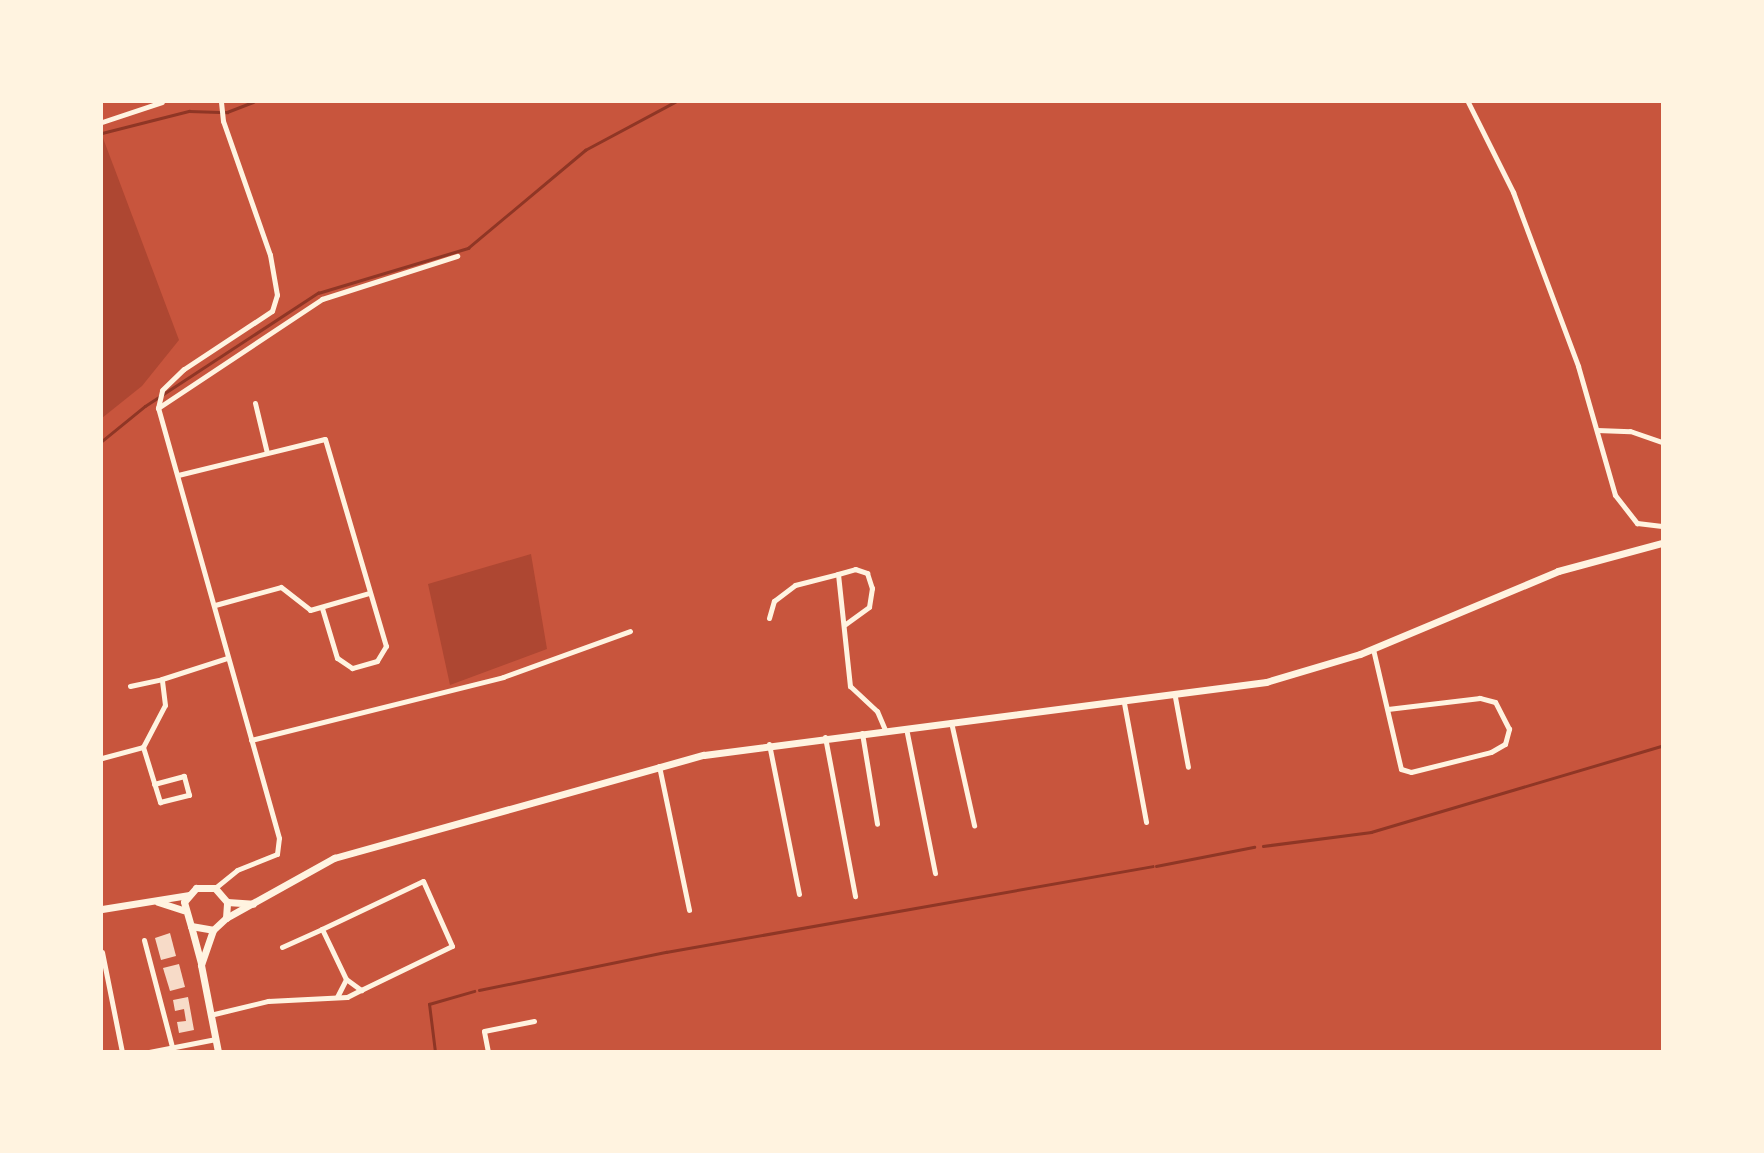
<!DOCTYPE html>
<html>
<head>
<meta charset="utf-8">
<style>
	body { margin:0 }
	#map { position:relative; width:1764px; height:1153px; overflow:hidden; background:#c8553d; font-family:"Source Sans 3",sans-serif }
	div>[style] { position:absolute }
	.green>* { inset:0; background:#ae4732 }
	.stream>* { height:2.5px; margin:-1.25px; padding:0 1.25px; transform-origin:1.25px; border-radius:1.25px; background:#8f3625 }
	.building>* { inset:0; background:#f7dbc8 }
	.minor>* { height:5px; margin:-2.5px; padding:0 2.5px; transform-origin:2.5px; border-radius:2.5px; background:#fff3e0 }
	.secondary>* { height:7px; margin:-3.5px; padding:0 3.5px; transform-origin:3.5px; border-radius:3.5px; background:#fff3e0 }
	span { translate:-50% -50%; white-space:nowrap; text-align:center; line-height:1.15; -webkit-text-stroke:7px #fff3e0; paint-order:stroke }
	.frame { position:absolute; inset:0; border:103px solid #fff3e0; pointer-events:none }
</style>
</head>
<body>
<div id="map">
	<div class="green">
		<i style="clip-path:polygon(103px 138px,179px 340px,142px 386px,102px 418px)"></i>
		<i style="clip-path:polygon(531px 554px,547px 649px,450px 685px,428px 584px)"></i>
	</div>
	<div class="stream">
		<i style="left:102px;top:133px;width:90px;rotate:-14.2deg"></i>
		<i style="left:189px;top:111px;width:38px;rotate:2deg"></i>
		<i style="left:227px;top:112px;width:28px;rotate:-21deg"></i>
		<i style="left:102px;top:441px;width:55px;rotate:-39.1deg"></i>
		<i style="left:145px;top:406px;width:207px;rotate:-33.2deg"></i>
		<i style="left:318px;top:293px;width:157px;rotate:-16.7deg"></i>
		<i style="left:468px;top:248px;width:153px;rotate:-39.9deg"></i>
		<i style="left:585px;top:150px;width:102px;rotate:-28.1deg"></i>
		<i style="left:1263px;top:846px;width:109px;rotate:-7.4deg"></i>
		<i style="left:1371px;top:832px;width:303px;rotate:-16.5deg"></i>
		<i style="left:1156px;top:866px;width:100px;rotate:-11deg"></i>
		<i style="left:479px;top:990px;width:191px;rotate:-11.5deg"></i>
		<i style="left:666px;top:952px;width:494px;rotate:-10deg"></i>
		<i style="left:435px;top:1052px;width:48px;rotate:-97.1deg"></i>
		<i style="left:429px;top:1004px;width:47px;rotate:-16.1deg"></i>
	</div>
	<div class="building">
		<i style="clip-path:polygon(170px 933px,176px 956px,161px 960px,155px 938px)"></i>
		<i style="clip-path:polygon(179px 964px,185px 987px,170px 991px,163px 968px)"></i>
		<i style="clip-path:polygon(188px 997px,194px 1030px,179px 1033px,177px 1022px,186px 1021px,184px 1009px,175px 1011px,173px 1000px)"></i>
	</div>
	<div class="minor">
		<i style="left:1468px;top:102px;width:101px;rotate:63.4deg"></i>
		<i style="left:1513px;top:192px;width:186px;rotate:69.5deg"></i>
		<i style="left:1578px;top:366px;width:134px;rotate:74deg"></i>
		<i style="left:1615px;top:495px;width:36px;rotate:52deg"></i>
		<i style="left:1637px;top:523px;width:25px;rotate:7deg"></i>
		<i style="left:102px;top:122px;width:63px;rotate:-18.4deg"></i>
		<i style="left:255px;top:403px;width:51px;rotate:76.5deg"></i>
		<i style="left:158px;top:408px;width:197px;rotate:-33.6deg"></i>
		<i style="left:322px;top:299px;width:142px;rotate:-17.7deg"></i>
		<i style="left:1597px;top:430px;width:33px;rotate:2deg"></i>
		<i style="left:1630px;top:431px;width:34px;rotate:19deg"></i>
		<i style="left:178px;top:475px;width:151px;rotate:-13.8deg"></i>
		<i style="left:325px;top:439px;width:216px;rotate:73.6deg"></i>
		<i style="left:386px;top:646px;width:17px;rotate:121deg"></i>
		<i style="left:377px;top:661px;width:26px;rotate:164deg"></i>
		<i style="left:352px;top:668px;width:18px;rotate:-146deg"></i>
		<i style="left:337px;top:658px;width:52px;rotate:-106.7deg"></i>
		<i style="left:838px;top:574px;width:18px;rotate:-16deg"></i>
		<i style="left:855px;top:569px;width:13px;rotate:18deg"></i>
		<i style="left:867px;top:573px;width:16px;rotate:72deg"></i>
		<i style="left:872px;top:588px;width:19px;rotate:99deg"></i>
		<i style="left:869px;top:607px;width:29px;rotate:144deg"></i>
		<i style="left:215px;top:605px;width:68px;rotate:-15.3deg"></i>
		<i style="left:281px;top:587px;width:37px;rotate:38deg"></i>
		<i style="left:310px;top:610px;width:61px;rotate:-16.1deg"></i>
		<i style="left:769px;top:618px;width:18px;rotate:-74deg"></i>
		<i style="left:774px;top:601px;width:26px;rotate:-37deg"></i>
		<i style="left:795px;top:585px;width:44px;rotate:-14.3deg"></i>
		<i style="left:838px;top:574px;width:113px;rotate:83.9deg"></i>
		<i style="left:850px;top:686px;width:37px;rotate:43deg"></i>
		<i style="left:877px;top:711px;width:21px;rotate:67deg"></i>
		<i style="left:1373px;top:649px;width:123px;rotate:76.9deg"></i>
		<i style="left:1401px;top:769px;width:10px;rotate:17deg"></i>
		<i style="left:1411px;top:772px;width:82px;rotate:-14deg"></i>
		<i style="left:1491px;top:752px;width:16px;rotate:-30deg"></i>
		<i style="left:1505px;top:744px;width:16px;rotate:-75deg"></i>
		<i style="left:1509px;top:729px;width:30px;rotate:-117deg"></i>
		<i style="left:1495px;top:702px;width:16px;rotate:-165deg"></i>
		<i style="left:1480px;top:698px;width:93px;rotate:173.2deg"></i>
		<i style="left:130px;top:686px;width:33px;rotate:-12deg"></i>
		<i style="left:1175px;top:697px;width:71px;rotate:79.5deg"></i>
		<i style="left:1124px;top:703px;width:121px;rotate:79.5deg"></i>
		<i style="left:951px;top:722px;width:106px;rotate:77.4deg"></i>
		<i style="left:906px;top:728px;width:148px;rotate:78.7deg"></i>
		<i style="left:862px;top:733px;width:92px;rotate:80.6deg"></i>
		<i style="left:825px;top:737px;width:162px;rotate:79.3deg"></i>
		<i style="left:251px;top:740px;width:260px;rotate:-14deg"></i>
		<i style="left:503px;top:677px;width:135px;rotate:-19.9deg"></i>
		<i style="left:769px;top:744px;width:153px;rotate:78.7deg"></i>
		<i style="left:143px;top:747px;width:58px;rotate:72.8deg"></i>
		<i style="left:160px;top:802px;width:30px;rotate:-14deg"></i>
		<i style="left:189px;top:795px;width:20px;rotate:-105deg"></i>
		<i style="left:184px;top:776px;width:31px;rotate:165deg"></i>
		<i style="left:102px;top:758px;width:42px;rotate:-15deg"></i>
		<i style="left:143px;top:747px;width:47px;rotate:-62.4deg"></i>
		<i style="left:165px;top:705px;width:26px;rotate:-97deg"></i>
		<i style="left:162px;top:679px;width:68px;rotate:-17.9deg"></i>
		<i style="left:659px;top:766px;width:147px;rotate:78.2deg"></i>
		<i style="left:215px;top:888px;width:28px;rotate:-39deg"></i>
		<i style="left:237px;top:870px;width:43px;rotate:-21.8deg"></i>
		<i style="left:277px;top:854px;width:16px;rotate:-83deg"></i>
		<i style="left:279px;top:838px;width:447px;rotate:-105.7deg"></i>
		<i style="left:158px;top:408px;width:18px;rotate:-77deg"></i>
		<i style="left:162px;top:390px;width:30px;rotate:-44deg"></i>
		<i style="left:184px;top:369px;width:105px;rotate:-33.4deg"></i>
		<i style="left:272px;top:311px;width:17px;rotate:-73deg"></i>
		<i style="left:277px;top:295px;width:41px;rotate:-99.9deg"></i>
		<i style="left:270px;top:255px;width:142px;rotate:-109.3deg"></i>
		<i style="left:223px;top:121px;width:19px;rotate:-96deg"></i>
		<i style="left:144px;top:940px;width:111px;rotate:75.3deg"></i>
		<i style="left:282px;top:947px;width:44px;rotate:-24.2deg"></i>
		<i style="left:102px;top:952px;width:102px;rotate:78.7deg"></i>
		<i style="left:337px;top:997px;width:20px;rotate:-63deg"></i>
		<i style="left:210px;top:1015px;width:60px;rotate:-13.6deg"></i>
		<i style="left:268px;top:1001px;width:79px;rotate:-2.9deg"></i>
		<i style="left:347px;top:997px;width:16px;rotate:-27deg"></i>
		<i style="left:361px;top:990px;width:101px;rotate:-25.8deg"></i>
		<i style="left:452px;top:946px;width:71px;rotate:-114deg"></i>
		<i style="left:423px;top:881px;width:112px;rotate:154.6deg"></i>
		<i style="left:322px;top:929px;width:55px;rotate:64.4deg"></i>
		<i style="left:346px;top:979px;width:19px;rotate:36deg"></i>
		<i style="left:149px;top:1052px;width:68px;rotate:-11deg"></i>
		<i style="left:488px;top:1052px;width:21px;rotate:-101deg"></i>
		<i style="left:484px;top:1031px;width:51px;rotate:-11.3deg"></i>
	</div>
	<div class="secondary">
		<i style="left:158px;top:902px;width:26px;rotate:18deg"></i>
		<i style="left:227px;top:902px;width:26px;rotate:4deg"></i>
		<i style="left:102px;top:909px;width:87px;rotate:-9.2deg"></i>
		<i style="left:226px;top:918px;width:16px;rotate:-86deg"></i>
		<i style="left:227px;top:902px;width:18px;rotate:-131deg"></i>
		<i style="left:215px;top:888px;width:19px;rotate:180deg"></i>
		<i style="left:196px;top:888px;width:18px;rotate:131deg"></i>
		<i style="left:184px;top:902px;width:25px;rotate:74deg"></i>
		<i style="left:191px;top:926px;width:22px;rotate:10deg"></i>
		<i style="left:213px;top:930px;width:18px;rotate:-43deg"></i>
		<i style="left:226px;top:918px;width:124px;rotate:-29.1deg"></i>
		<i style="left:334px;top:858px;width:384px;rotate:-15.6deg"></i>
		<i style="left:704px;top:755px;width:567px;rotate:-7.4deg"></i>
		<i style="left:1266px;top:682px;width:98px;rotate:-16.6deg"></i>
		<i style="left:1360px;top:654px;width:215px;rotate:-22.7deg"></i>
		<i style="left:1558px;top:571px;width:108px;rotate:-15.1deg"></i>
		<i style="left:191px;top:926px;width:39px;rotate:75deg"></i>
		<i style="left:213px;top:930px;width:37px;rotate:109deg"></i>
		<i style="left:201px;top:965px;width:89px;rotate:78.9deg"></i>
	</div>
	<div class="frame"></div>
</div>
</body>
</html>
